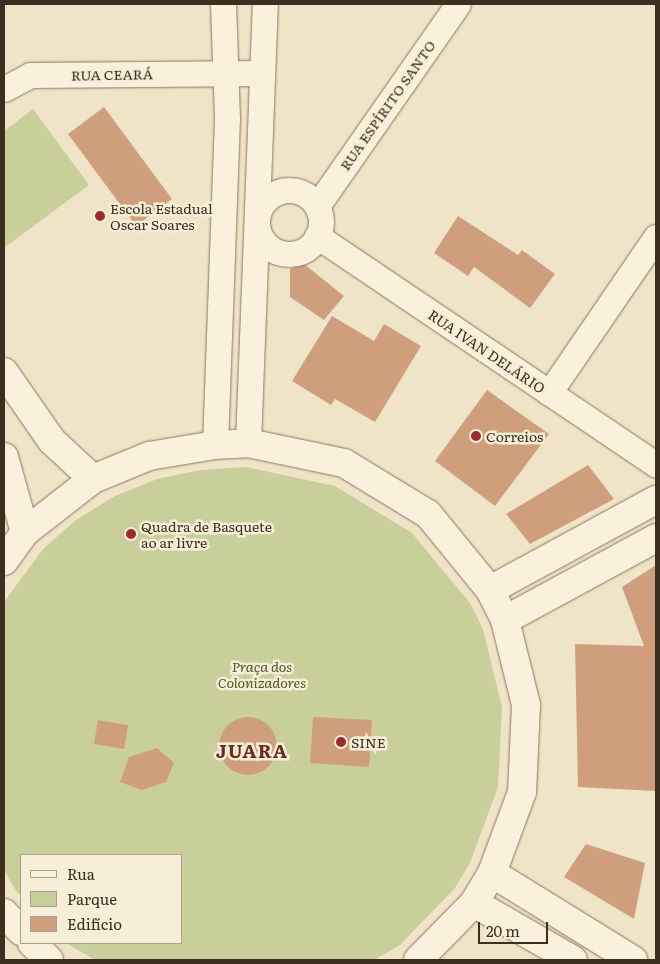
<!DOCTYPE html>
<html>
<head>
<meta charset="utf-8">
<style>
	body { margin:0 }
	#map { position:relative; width:660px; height:964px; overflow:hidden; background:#f0e4c8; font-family:Literata,serif }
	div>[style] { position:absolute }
	.green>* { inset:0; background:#c9cf9b }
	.building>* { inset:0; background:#cf9f7d }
	.round { border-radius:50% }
	.roads { filter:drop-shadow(0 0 1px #8d765c) drop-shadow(0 0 1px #8d765c) }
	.minor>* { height:25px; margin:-12.5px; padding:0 12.5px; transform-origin:12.5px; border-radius:12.5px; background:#faf1dc }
	.minor>.ring { margin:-12.5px; padding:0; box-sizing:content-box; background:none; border:25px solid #faf1dc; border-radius:50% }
	.tertiary>* { height:28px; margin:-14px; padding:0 14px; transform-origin:14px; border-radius:14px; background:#faf1dc }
	.secondary>* { height:28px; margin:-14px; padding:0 14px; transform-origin:14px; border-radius:14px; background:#faf1dc }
	.dots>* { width:14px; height:14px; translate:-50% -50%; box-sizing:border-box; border:2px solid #f7eed8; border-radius:50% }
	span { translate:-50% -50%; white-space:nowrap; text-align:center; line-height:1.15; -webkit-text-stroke:5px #f7eed8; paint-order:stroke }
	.street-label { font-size:14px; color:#3d2e20 }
	.poi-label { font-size:14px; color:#3d2e20 }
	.left { translate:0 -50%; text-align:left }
	.park-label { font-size:14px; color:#4d5a26; font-style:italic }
	.district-label { font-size:19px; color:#6b2e1e; font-weight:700; letter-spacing:1px }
	.frame { position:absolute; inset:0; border:5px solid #3d2e20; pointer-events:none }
	.legend { position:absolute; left:20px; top:854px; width:162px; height:90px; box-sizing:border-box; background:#f7eed8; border:1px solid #ada18e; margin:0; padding:6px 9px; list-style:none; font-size:15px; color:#3d2e20 }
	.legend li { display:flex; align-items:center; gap:10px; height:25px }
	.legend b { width:25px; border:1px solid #ada18e }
	.scale { position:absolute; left:478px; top:922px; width:70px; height:22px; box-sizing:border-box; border:2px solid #3d2e20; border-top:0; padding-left:6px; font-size:15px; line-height:18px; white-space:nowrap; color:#3d2e20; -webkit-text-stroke:4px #f7eed8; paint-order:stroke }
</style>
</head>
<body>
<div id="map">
	<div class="green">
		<i style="clip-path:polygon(33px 109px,89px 185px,4px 248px,4px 131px)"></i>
		<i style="clip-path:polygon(246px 467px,335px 486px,412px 533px,470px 603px,483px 629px,502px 707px,498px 787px,470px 863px,455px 888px,400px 945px,374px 960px,95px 960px,66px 943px,181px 943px,181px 855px,21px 855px,21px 896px,16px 891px,4px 870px,4px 602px,43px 549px,76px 520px,115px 496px,157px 479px,201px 470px)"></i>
	</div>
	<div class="building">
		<i style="clip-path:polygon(104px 107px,172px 199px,136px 226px,68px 134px)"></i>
		<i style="clip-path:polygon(458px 216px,518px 255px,522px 250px,555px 274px,530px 308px,474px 267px,468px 276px,434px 253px)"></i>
		<i style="clip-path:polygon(304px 264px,344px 296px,324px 320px,290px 297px,290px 269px)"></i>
		<i style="clip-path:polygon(332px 316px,374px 341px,384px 324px,421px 346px,375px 422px,335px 399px,331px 405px,292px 381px)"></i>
		<i style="clip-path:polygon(487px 390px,549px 434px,495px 506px,435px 461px)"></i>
		<i style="clip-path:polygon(588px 465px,614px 499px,530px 544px,506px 514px)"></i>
		<i style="clip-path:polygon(656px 565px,656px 791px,578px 787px,575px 644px,644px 646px,622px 587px)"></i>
		<i style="clip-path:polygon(313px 717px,372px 720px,369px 767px,310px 763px)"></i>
		<i class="round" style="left:219px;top:717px;width:58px;height:58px"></i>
		<i style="clip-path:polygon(98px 720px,128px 725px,124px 749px,94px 744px)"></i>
		<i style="clip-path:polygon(157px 748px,174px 763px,166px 782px,142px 790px,120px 782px,129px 757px)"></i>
		<i style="clip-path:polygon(586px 844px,645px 863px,634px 919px,564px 877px)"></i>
	</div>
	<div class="roads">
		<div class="minor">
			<i style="left:4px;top:89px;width:30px;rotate:-28deg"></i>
			<i style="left:30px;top:75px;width:232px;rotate:-0.5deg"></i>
			<i class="ring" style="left:257px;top:190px;width:39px;height:39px"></i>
			<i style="left:317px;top:206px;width:246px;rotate:-55.1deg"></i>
			<i style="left:317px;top:236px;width:409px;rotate:34deg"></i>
			<i style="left:549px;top:393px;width:189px;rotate:-55.6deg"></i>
			<i style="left:248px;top:443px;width:439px;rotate:-87.8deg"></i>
			<i style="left:215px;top:445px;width:327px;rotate:-87.9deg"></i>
			<i style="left:227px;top:118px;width:114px;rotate:-92deg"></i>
		</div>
		<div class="tertiary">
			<i style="left:4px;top:372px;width:84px;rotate:55.2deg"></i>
			<i style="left:52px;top:441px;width:56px;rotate:42.8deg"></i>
			<i style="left:4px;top:457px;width:78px;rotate:74.4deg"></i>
			<i style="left:492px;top:873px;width:166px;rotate:31.7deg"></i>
			<i style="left:474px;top:903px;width:114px;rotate:29.9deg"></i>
		</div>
		<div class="secondary">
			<i style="left:4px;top:561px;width:36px;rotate:-54deg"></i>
			<i style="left:25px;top:532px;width:86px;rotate:-37.9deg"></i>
			<i style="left:93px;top:479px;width:61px;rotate:-22.3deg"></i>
			<i style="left:149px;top:456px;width:67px;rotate:-9.5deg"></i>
			<i style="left:215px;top:445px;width:33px;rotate:-3deg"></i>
			<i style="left:248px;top:443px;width:98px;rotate:11.8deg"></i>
			<i style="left:344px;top:463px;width:98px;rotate:31.3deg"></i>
			<i style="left:428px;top:514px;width:98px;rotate:50.8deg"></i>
			<i style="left:490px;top:590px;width:34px;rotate:63deg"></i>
			<i style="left:505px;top:620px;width:88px;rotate:76.1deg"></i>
			<i style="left:526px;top:705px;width:87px;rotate:92.6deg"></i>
			<i style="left:522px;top:792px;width:86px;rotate:110.3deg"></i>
			<i style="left:492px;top:873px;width:35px;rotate:121deg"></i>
			<i style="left:474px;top:903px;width:80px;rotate:134.5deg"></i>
			<i style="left:490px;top:590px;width:189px;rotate:-28.5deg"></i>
			<i style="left:505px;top:620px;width:172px;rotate:-28.5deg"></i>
			<i style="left:4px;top:913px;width:25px;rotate:47deg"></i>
			<i style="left:32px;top:943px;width:24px;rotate:45deg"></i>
		</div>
	</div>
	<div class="dots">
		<i style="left:100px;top:216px;background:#9e2a2b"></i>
		<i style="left:476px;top:436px;background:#9e2a2b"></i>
		<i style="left:131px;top:534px;background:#9e2a2b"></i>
		<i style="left:341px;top:742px;background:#9e2a2b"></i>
	</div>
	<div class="street-label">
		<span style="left:112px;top:74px;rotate:-1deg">RUA CEARÁ</span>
		<span style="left:387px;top:105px;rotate:-55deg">RUA ESPÍRITO SANTO</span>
		<span style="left:487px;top:351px;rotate:34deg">RUA IVAN DELÁRIO</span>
	</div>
	<div class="poi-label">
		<span class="left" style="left:110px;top:216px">Escola Estadual<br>Oscar Soares</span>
		<span class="left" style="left:486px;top:436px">Correios</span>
		<span class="left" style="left:141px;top:534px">Quadra de Basquete<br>ao ar livre</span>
		<span class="left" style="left:351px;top:742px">SINE</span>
	</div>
	<div class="park-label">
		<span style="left:262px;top:674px">Praça dos<br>Colonizadores</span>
	</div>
	<div class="district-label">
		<span style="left:252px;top:751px">JUARA</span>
	</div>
	<div class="frame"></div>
	<ul class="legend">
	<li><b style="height:6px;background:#faf1dc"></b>Rua</li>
	<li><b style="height:14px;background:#c9cf9b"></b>Parque</li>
	<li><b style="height:14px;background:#cf9f7d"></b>Edifício</li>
	</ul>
	<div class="scale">20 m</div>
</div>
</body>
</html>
